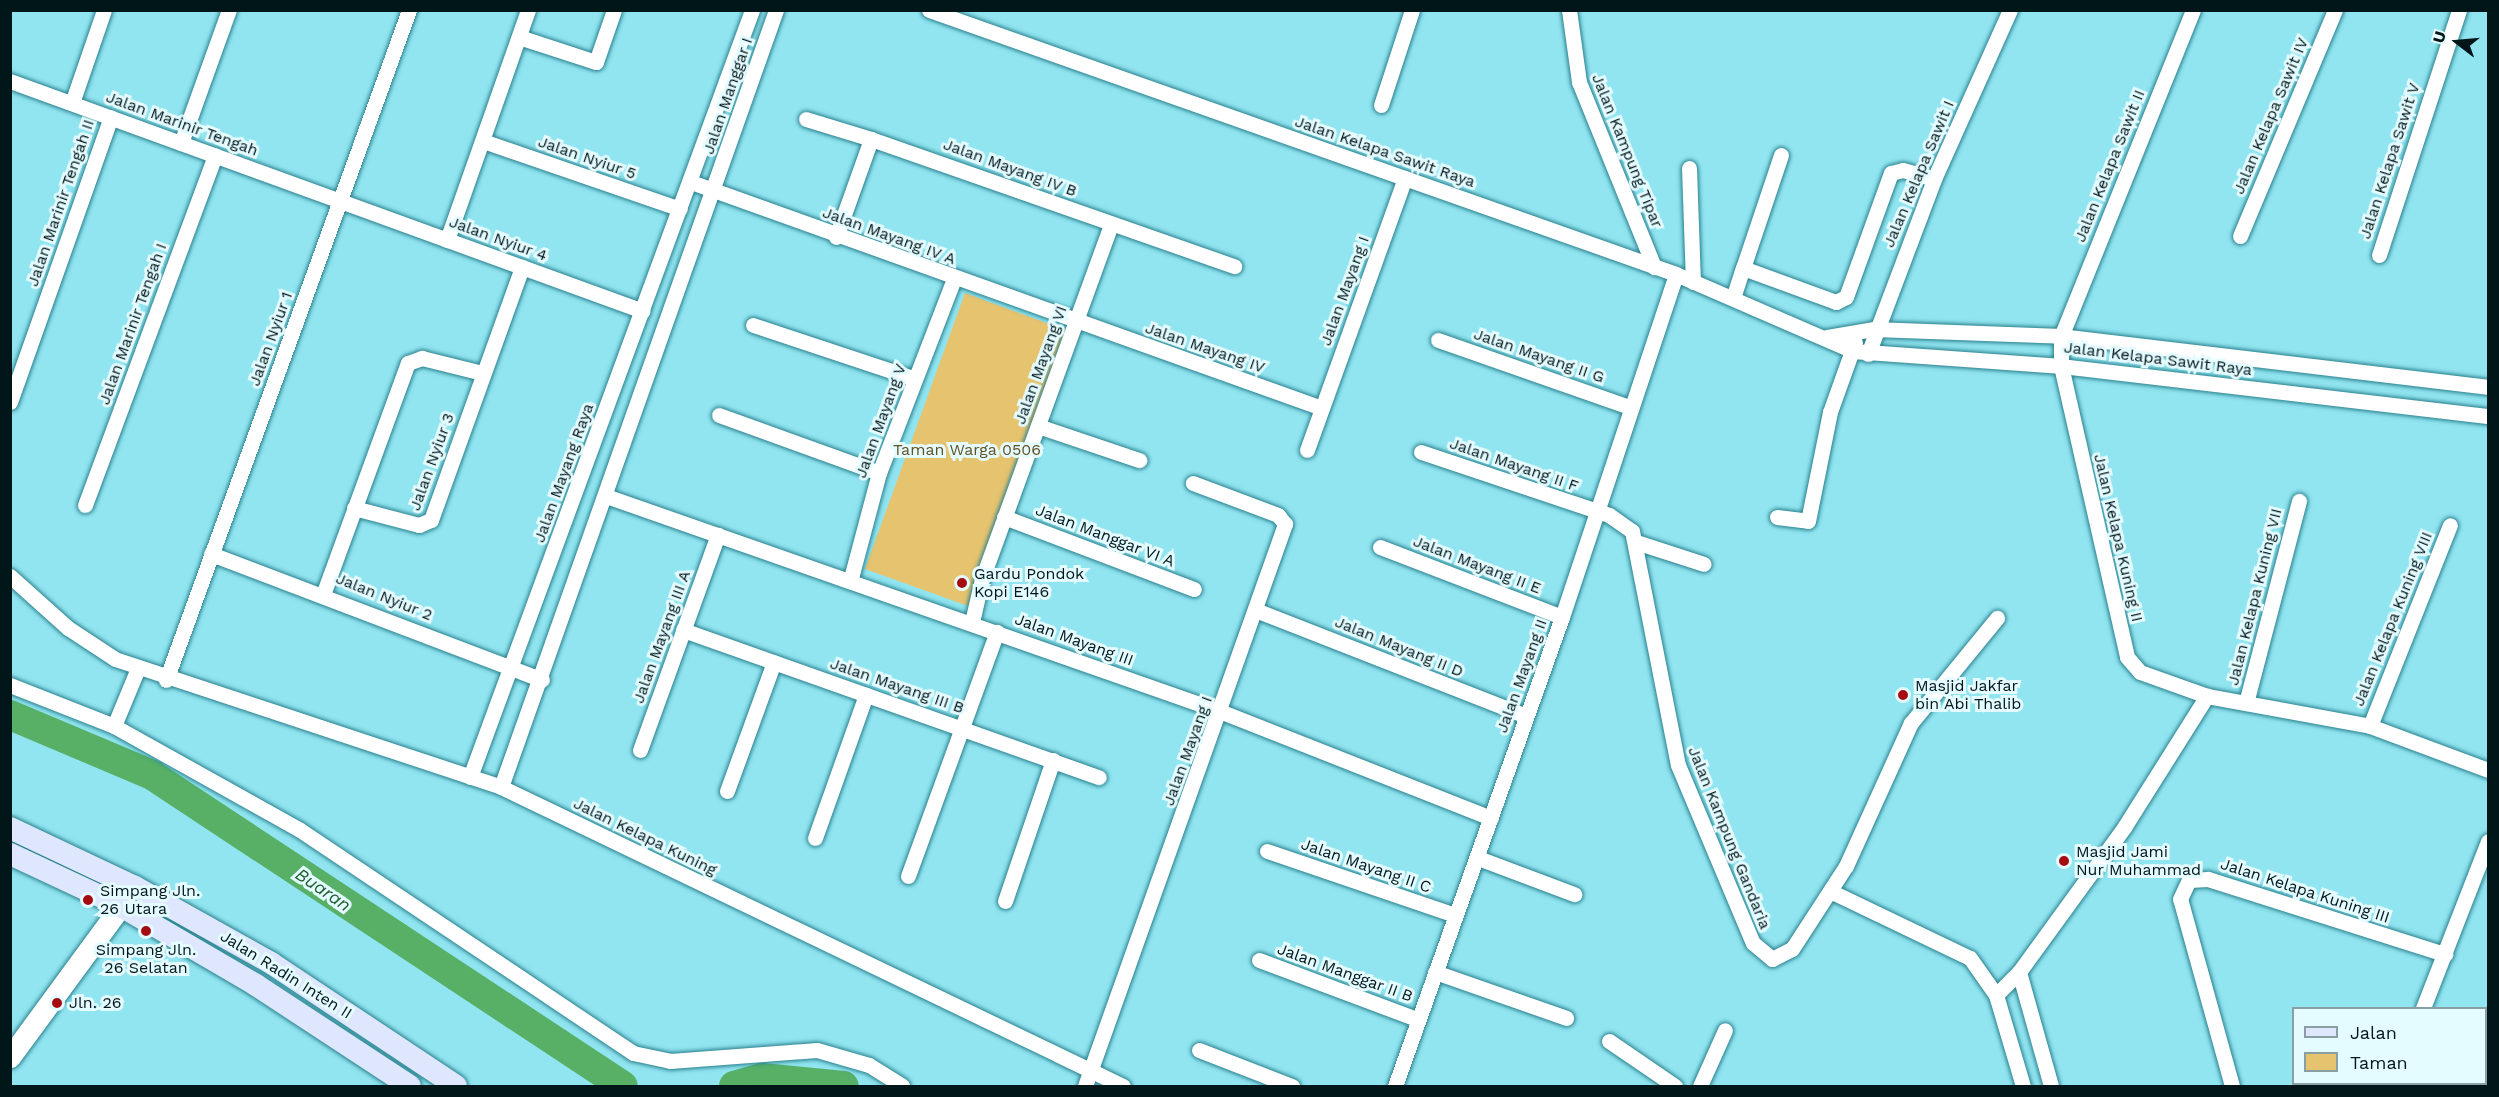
<!DOCTYPE html>
<html>
<head>
<meta charset="utf-8">
<style>
	body { margin:0 }
	#map { position:relative; width:2499px; height:1097px; overflow:hidden; background:#91e5f1; font-family:"Work Sans",sans-serif }
	div>[style] { position:absolute }
	.green>* { inset:0; background:#e6c36f }
	.river>* { height:30px; margin:-15px; padding:0 15px; transform-origin:15px; border-radius:15px; background:#57b066 }
	.roads { filter:drop-shadow(0 0 2px #29818d) drop-shadow(0 0 2px #29818d) }
	.street>* { height:15px; margin:-7.5px; padding:0 7.5px; transform-origin:7.5px; border-radius:7.5px; background:#fff }
	.secondary>* { height:21px; margin:-10.5px; padding:0 10.5px; transform-origin:10.5px; border-radius:10.5px; background:#fff }
	.primary>* { height:22px; margin:-11px; padding:0 11px; transform-origin:11px; border-radius:11px; background:#dee7fd }
	.dots>* { width:16px; height:16px; translate:-50% -50%; box-sizing:border-box; border:3px solid #e4fbff; border-radius:50% }
	span { translate:-50% -50%; white-space:nowrap; text-align:center; line-height:1.15; -webkit-text-stroke:6px #e4fbff; paint-order:stroke }
	.street-label { font-size:16px; color:#001619 }
	.park-label { font-size:16px; color:#635123 }
	.poi-label { font-size:16px; color:#001619 }
	.left { translate:0 -50%; text-align:left }
	.water-label { font-size:18px; color:#205e2d; font-style:italic }
	.frame { position:absolute; inset:0; border:12px solid #001619; pointer-events:none }
	.legend { position:absolute; left:2292px; top:1007px; width:195px; height:78px; box-sizing:border-box; background:#e4fbff; border:2px solid #899fa3; margin:0; padding:8px 10px; list-style:none; font-size:18px; color:#001619 }
	.legend li { display:flex; align-items:center; gap:12px; height:30px }
	.legend b { width:30px; border:2px solid #899fa3 }
	.north { position:absolute; left:2427px; top:12px; width:60px; height:60px; -webkit-text-stroke:4px #e4fbff; paint-order:stroke; rotate:286deg; font-size:16px; font-weight:700; line-height:24px; text-align:center; color:#001619 }
	.north::after { content:''; display:block; margin:auto; width:21px; height:27px; background:#001619; clip-path:polygon(50% 0,100% 100%,50% 72%,0 100%) }
</style>
</head>
<body>
<div id="map">
	<div class="green">
		<i style="clip-path:polygon(965px 293px,1068px 331px,968px 606px,865px 569px)"></i>
	</div>
	<div class="river">
		<i style="left:10px;top:715px;width:154px;rotate:22.9deg"></i>
		<i style="left:152px;top:775px;width:564px;rotate:33.44deg"></i>
		<i style="left:734px;top:1086px;width:29px;rotate:-16deg"></i>
		<i style="left:762px;top:1078px;width:82px;rotate:5.6deg"></i>
	</div>
	<div class="roads">
		<div class="street">
			<i style="left:929px;top:10px;width:792px;rotate:19.46deg"></i>
			<i style="left:1676px;top:274px;width:193px;rotate:23.5deg"></i>
			<i style="left:1853px;top:351px;width:209px;rotate:4.1deg"></i>
			<i style="left:2061px;top:366px;width:430px;rotate:6.7deg"></i>
			<i style="left:1569px;top:10px;width:73px;rotate:82.1deg"></i>
			<i style="left:1579px;top:82px;width:200px;rotate:67.9deg"></i>
			<i style="left:2193px;top:10px;width:352px;rotate:112deg"></i>
			<i style="left:2061px;top:336px;width:30px;rotate:90deg"></i>
			<i style="left:2061px;top:366px;width:298px;rotate:77.2deg"></i>
			<i style="left:2127px;top:657px;width:20px;rotate:49deg"></i>
			<i style="left:2140px;top:672px;width:71px;rotate:19.7deg"></i>
			<i style="left:2207px;top:696px;width:166px;rotate:10.4deg"></i>
			<i style="left:2370px;top:726px;width:126px;rotate:20.4deg"></i>
			<i style="left:519px;top:37px;width:81px;rotate:18deg"></i>
			<i style="left:596px;top:62px;width:55px;rotate:-70.9deg"></i>
			<i style="left:10px;top:81px;width:673px;rotate:19.97deg"></i>
			<i style="left:72px;top:103px;width:98px;rotate:-71deg"></i>
			<i style="left:1381px;top:105px;width:100px;rotate:-71.9deg"></i>
			<i style="left:806px;top:119px;width:68px;rotate:17.1deg"></i>
			<i style="left:483px;top:141px;width:208px;rotate:19deg"></i>
			<i style="left:181px;top:143px;width:141px;rotate:-70.2deg"></i>
			<i style="left:1781px;top:155px;width:119px;rotate:108.6deg"></i>
			<i style="left:1743px;top:268px;width:99px;rotate:20.1deg"></i>
			<i style="left:1836px;top:302px;width:11px;rotate:-27deg"></i>
			<i style="left:1846px;top:297px;width:132px;rotate:-70.1deg"></i>
			<i style="left:1891px;top:173px;width:12px;rotate:-14deg"></i>
			<i style="left:1903px;top:170px;width:32px;rotate:16deg"></i>
			<i style="left:1689px;top:168px;width:114px;rotate:88deg"></i>
			<i style="left:691px;top:182px;width:670px;rotate:19.71deg"></i>
			<i style="left:2240px;top:236px;width:245px;rotate:-67.2deg"></i>
			<i style="left:836px;top:237px;width:104px;rotate:-70.3deg"></i>
			<i style="left:871px;top:139px;width:385px;rotate:19.3deg"></i>
			<i style="left:447px;top:240px;width:244px;rotate:-70.6deg"></i>
			<i style="left:2379px;top:255px;width:258px;rotate:-71.9deg"></i>
			<i style="left:1733px;top:298px;width:32px;rotate:-72deg"></i>
			<i style="left:753px;top:325px;width:171px;rotate:18.4deg"></i>
			<i style="left:1827px;top:337px;width:48px;rotate:-9.7deg"></i>
			<i style="left:1874px;top:329px;width:187px;rotate:2.1deg"></i>
			<i style="left:2061px;top:336px;width:430px;rotate:6.8deg"></i>
			<i style="left:1438px;top:340px;width:202px;rotate:19.3deg"></i>
			<i style="left:1868px;top:354px;width:187px;rotate:-69.3deg"></i>
			<i style="left:1934px;top:179px;width:185px;rotate:-65.8deg"></i>
			<i style="left:10px;top:402px;width:302px;rotate:-70.5deg"></i>
			<i style="left:719px;top:415px;width:170px;rotate:19.9deg"></i>
			<i style="left:1038px;top:426px;width:107px;rotate:18.6deg"></i>
			<i style="left:1307px;top:450px;width:289px;rotate:-70.2deg"></i>
			<i style="left:1421px;top:452px;width:198px;rotate:18.5deg"></i>
			<i style="left:1609px;top:515px;width:28px;rotate:35deg"></i>
			<i style="left:1632px;top:531px;width:238px;rotate:78.9deg"></i>
			<i style="left:1678px;top:765px;width:193px;rotate:67.2deg"></i>
			<i style="left:1753px;top:943px;width:25px;rotate:40deg"></i>
			<i style="left:1772px;top:959px;width:22px;rotate:-27deg"></i>
			<i style="left:1792px;top:949px;width:99px;rotate:-57deg"></i>
			<i style="left:1846px;top:866px;width:157px;rotate:-65.6deg"></i>
			<i style="left:1911px;top:723px;width:136px;rotate:-50.7deg"></i>
			<i style="left:606px;top:496px;width:653px;rotate:19.32deg"></i>
			<i style="left:1222px;top:712px;width:289px;rotate:21.5deg"></i>
			<i style="left:85px;top:505px;width:373px;rotate:-69.6deg"></i>
			<i style="left:354px;top:508px;width:67px;rotate:14.7deg"></i>
			<i style="left:419px;top:525px;width:13px;rotate:-23deg"></i>
			<i style="left:431px;top:520px;width:269px;rotate:-70.2deg"></i>
			<i style="left:1004px;top:517px;width:203px;rotate:20.8deg"></i>
			<i style="left:1777px;top:517px;width:31px;rotate:7deg"></i>
			<i style="left:1808px;top:521px;width:111px;rotate:-78.6deg"></i>
			<i style="left:1830px;top:412px;width:74px;rotate:-70.3deg"></i>
			<i style="left:1636px;top:542px;width:71px;rotate:17.9deg"></i>
			<i style="left:1380px;top:547px;width:195px;rotate:21deg"></i>
			<i style="left:211px;top:554px;width:354px;rotate:20.8deg"></i>
			<i style="left:10px;top:576px;width:78px;rotate:41.9deg"></i>
			<i style="left:68px;top:628px;width:56px;rotate:33.4deg"></i>
			<i style="left:115px;top:659px;width:407px;rotate:18.3deg"></i>
			<i style="left:501px;top:787px;width:690px;rotate:25.67deg"></i>
			<i style="left:851px;top:578px;width:109px;rotate:-75.1deg"></i>
			<i style="left:879px;top:473px;width:208px;rotate:-68.9deg"></i>
			<i style="left:324px;top:592px;width:244px;rotate:-69.9deg"></i>
			<i style="left:408px;top:363px;width:15px;rotate:-20deg"></i>
			<i style="left:422px;top:358px;width:62px;rotate:14deg"></i>
			<i style="left:1258px;top:611px;width:288px;rotate:21.4deg"></i>
			<i style="left:972px;top:622px;width:44px;rotate:-76.9deg"></i>
			<i style="left:982px;top:579px;width:378px;rotate:-70deg"></i>
			<i style="left:683px;top:630px;width:441px;rotate:19.5deg"></i>
			<i style="left:166px;top:680px;width:713px;rotate:-70.06deg"></i>
			<i style="left:10px;top:685px;width:112px;rotate:21.5deg"></i>
			<i style="left:114px;top:726px;width:213px;rotate:29.2deg"></i>
			<i style="left:300px;top:830px;width:401px;rotate:33.8deg"></i>
			<i style="left:633px;top:1053px;width:38px;rotate:12deg"></i>
			<i style="left:670px;top:1061px;width:147px;rotate:-4.3deg"></i>
			<i style="left:817px;top:1050px;width:54px;rotate:16.1deg"></i>
			<i style="left:869px;top:1065px;width:39px;rotate:32deg"></i>
			<i style="left:2246px;top:703px;width:209px;rotate:-75.3deg"></i>
			<i style="left:114px;top:726px;width:63px;rotate:-67.5deg"></i>
			<i style="left:2370px;top:726px;width:216px;rotate:-68.3deg"></i>
			<i style="left:640px;top:750px;width:229px;rotate:-70.1deg"></i>
			<i style="left:470px;top:777px;width:817px;rotate:-69.81deg"></i>
			<i style="left:501px;top:787px;width:824px;rotate:-70.51deg"></i>
			<i style="left:727px;top:791px;width:137px;rotate:-70deg"></i>
			<i style="left:815px;top:838px;width:152px;rotate:-70.4deg"></i>
			<i style="left:1267px;top:851px;width:199px;rotate:18.8deg"></i>
			<i style="left:1478px;top:858px;width:103px;rotate:20.6deg"></i>
			<i style="left:908px;top:876px;width:260px;rotate:-70deg"></i>
			<i style="left:1830px;top:891px;width:155px;rotate:25.6deg"></i>
			<i style="left:1970px;top:958px;width:45px;rotate:54.9deg"></i>
			<i style="left:1996px;top:995px;width:95px;rotate:73.5deg"></i>
			<i style="left:1005px;top:901px;width:149px;rotate:-71.2deg"></i>
			<i style="left:1259px;top:960px;width:169px;rotate:20.5deg"></i>
			<i style="left:1435px;top:972px;width:139px;rotate:19.3deg"></i>
			<i style="left:2019px;top:972px;width:118px;rotate:74.3deg"></i>
			<i style="left:1996px;top:995px;width:33px;rotate:-45deg"></i>
			<i style="left:2019px;top:972px;width:180px;rotate:-54deg"></i>
			<i style="left:2125px;top:826px;width:154px;rotate:-57.8deg"></i>
			<i style="left:2423px;top:1008px;width:179px;rotate:-68.7deg"></i>
			<i style="left:1609px;top:1041px;width:80px;rotate:34.3deg"></i>
			<i style="left:1199px;top:1050px;width:100px;rotate:21.2deg"></i>
			<i style="left:1085px;top:1086px;width:597px;rotate:-70.41deg"></i>
			<i style="left:1285px;top:524px;width:11px;rotate:-128deg"></i>
			<i style="left:1278px;top:515px;width:91px;rotate:-159.4deg"></i>
			<i style="left:1395px;top:1086px;width:498px;rotate:-70.4deg"></i>
			<i style="left:1562px;top:617px;width:361px;rotate:-71.6deg"></i>
			<i style="left:1700px;top:1086px;width:61px;rotate:-65.9deg"></i>
			<i style="left:2232px;top:1086px;width:194px;rotate:-105.5deg"></i>
			<i style="left:2180px;top:899px;width:21px;rotate:-65deg"></i>
			<i style="left:2189px;top:880px;width:19px;rotate:-3deg"></i>
			<i style="left:2208px;top:879px;width:249px;rotate:17.6deg"></i>
			<i style="left:2391px;top:1086px;width:2px;rotate:-63deg"></i>
		</div>
		<div class="secondary">
			<i style="left:10px;top:1057px;width:187px;rotate:-53.7deg"></i>
		</div>
		<div class="primary">
			<i style="left:10px;top:828px;width:138px;rotate:25.3deg"></i>
			<i style="left:135px;top:887px;width:156px;rotate:29.2deg"></i>
			<i style="left:271px;top:963px;width:222px;rotate:33.6deg"></i>
			<i style="left:10px;top:854px;width:123px;rotate:25.1deg"></i>
			<i style="left:121px;top:906px;width:156px;rotate:30.3deg"></i>
			<i style="left:256px;top:985px;width:184px;rotate:33.3deg"></i>
		</div>
	</div>
	<div class="dots">
		<i style="left:962px;top:583px;background:#a40c11"></i>
		<i style="left:1903px;top:695px;background:#a40c11"></i>
		<i style="left:2064px;top:861px;background:#a40c11"></i>
		<i style="left:88px;top:900px;background:#a40c11"></i>
		<i style="left:146px;top:931px;background:#a40c11"></i>
		<i style="left:57px;top:1003px;background:#a40c11"></i>
	</div>
	<div class="street-label">
		<span style="left:728px;top:96px;rotate:-71deg">Jalan Manggar I</span>
		<span style="left:2271px;top:116px;rotate:-67deg">Jalan Kelapa Sawit IV</span>
		<span style="left:182px;top:124px;rotate:20deg">Jalan Marinir Tengah</span>
		<span style="left:1627px;top:151px;rotate:68deg">Jalan Kampung Tipar</span>
		<span style="left:1385px;top:152px;rotate:19deg">Jalan Kelapa Sawit Raya</span>
		<span style="left:587px;top:158px;rotate:19deg">Jalan Nyiur 5</span>
		<span style="left:2390px;top:161px;rotate:-72deg">Jalan Kelapa Sawit V</span>
		<span style="left:2110px;top:166px;rotate:-68deg">Jalan Kelapa Sawit II</span>
		<span style="left:1010px;top:168px;rotate:20deg">Jalan Mayang IV B</span>
		<span style="left:1919px;top:174px;rotate:-67deg">Jalan Kelapa Sawit I</span>
		<span style="left:61px;top:203px;rotate:-71deg">Jalan Marinir Tengah II</span>
		<span style="left:889px;top:236px;rotate:20deg">Jalan Mayang IV A</span>
		<span style="left:498px;top:239px;rotate:20deg">Jalan Nyiur 4</span>
		<span style="left:1345px;top:291px;rotate:-70deg">Jalan Mayang I</span>
		<span style="left:133px;top:324px;rotate:-70deg">Jalan Marinir Tengah I</span>
		<span style="left:271px;top:339px;rotate:-70deg">Jalan Nyiur 1</span>
		<span style="left:1205px;top:348px;rotate:19deg">Jalan Mayang IV</span>
		<span style="left:1539px;top:356px;rotate:19deg">Jalan Mayang II G</span>
		<span style="left:2158px;top:359px;rotate:7deg">Jalan Kelapa Sawit Raya</span>
		<span style="left:1041px;top:365px;rotate:-70deg">Jalan Mayang VI</span>
		<span style="left:881px;top:421px;rotate:-70deg">Jalan Mayang V</span>
		<span style="left:432px;top:462px;rotate:-70deg">Jalan Nyiur 3</span>
		<span style="left:1514px;top:465px;rotate:19deg">Jalan Mayang II F</span>
		<span style="left:564px;top:473px;rotate:-70deg">Jalan Mayang Raya</span>
		<span style="left:1105px;top:536px;rotate:21deg">Jalan Manggar VI A</span>
		<span style="left:2118px;top:538px;rotate:77deg">Jalan Kelapa Kuning II</span>
		<span style="left:1477px;top:565px;rotate:21deg">Jalan Mayang II E</span>
		<span style="left:384px;top:597px;rotate:22deg">Jalan Nyiur 2</span>
		<span style="left:2255px;top:597px;rotate:-76deg">Jalan Kelapa Kuning VII</span>
		<span style="left:2393px;top:619px;rotate:-68deg">Jalan Kelapa Kuning VIII</span>
		<span style="left:662px;top:637px;rotate:-70deg">Jalan Mayang III A</span>
		<span style="left:1074px;top:640px;rotate:20deg">Jalan Mayang III</span>
		<span style="left:1399px;top:647px;rotate:22deg">Jalan Mayang II D</span>
		<span style="left:1522px;top:676px;rotate:-70deg">Jalan Mayang II</span>
		<span style="left:897px;top:686px;rotate:19deg">Jalan Mayang III B</span>
		<span style="left:1188px;top:751px;rotate:-70deg">Jalan Mayang I</span>
		<span style="left:645px;top:837px;rotate:26deg">Jalan Kelapa Kuning</span>
		<span style="left:1729px;top:838px;rotate:68deg">Jalan Kampung Gandaria</span>
		<span style="left:1366px;top:866px;rotate:19deg">Jalan Mayang II C</span>
		<span style="left:2305px;top:891px;rotate:18deg">Jalan Kelapa Kuning III</span>
		<span style="left:1345px;top:973px;rotate:20deg">Jalan Manggar II B</span>
		<span style="left:286px;top:975px;rotate:32deg">Jalan Radin Inten II</span>
	</div>
	<div class="park-label">
		<span style="left:967px;top:450px">Taman Warga 0506</span>
	</div>
	<div class="poi-label">
		<span class="left" style="left:974px;top:583px">Gardu Pondok<br>Kopi E146</span>
		<span class="left" style="left:1915px;top:695px">Masjid Jakfar<br>bin Abi Thalib</span>
		<span class="left" style="left:2076px;top:861px">Masjid Jami<br>Nur Muhammad</span>
		<span class="left" style="left:100px;top:900px">Simpang Jln.<br>26 Utara</span>
		<span style="left:146px;top:959px">Simpang Jln.<br>26 Selatan</span>
		<span class="left" style="left:69px;top:1003px">Jln. 26</span>
	</div>
	<div class="water-label">
		<span style="left:323px;top:890px;rotate:34deg">Buaran</span>
	</div>
	<div class="frame"></div>
	<ul class="legend">
	<li><b style="height:8px;background:#dee7fd"></b>Jalan</li>
	<li><b style="height:16px;background:#e6c36f"></b>Taman</li>
	</ul>
	<div class="north">U</div>
</div>
</body>
</html>
